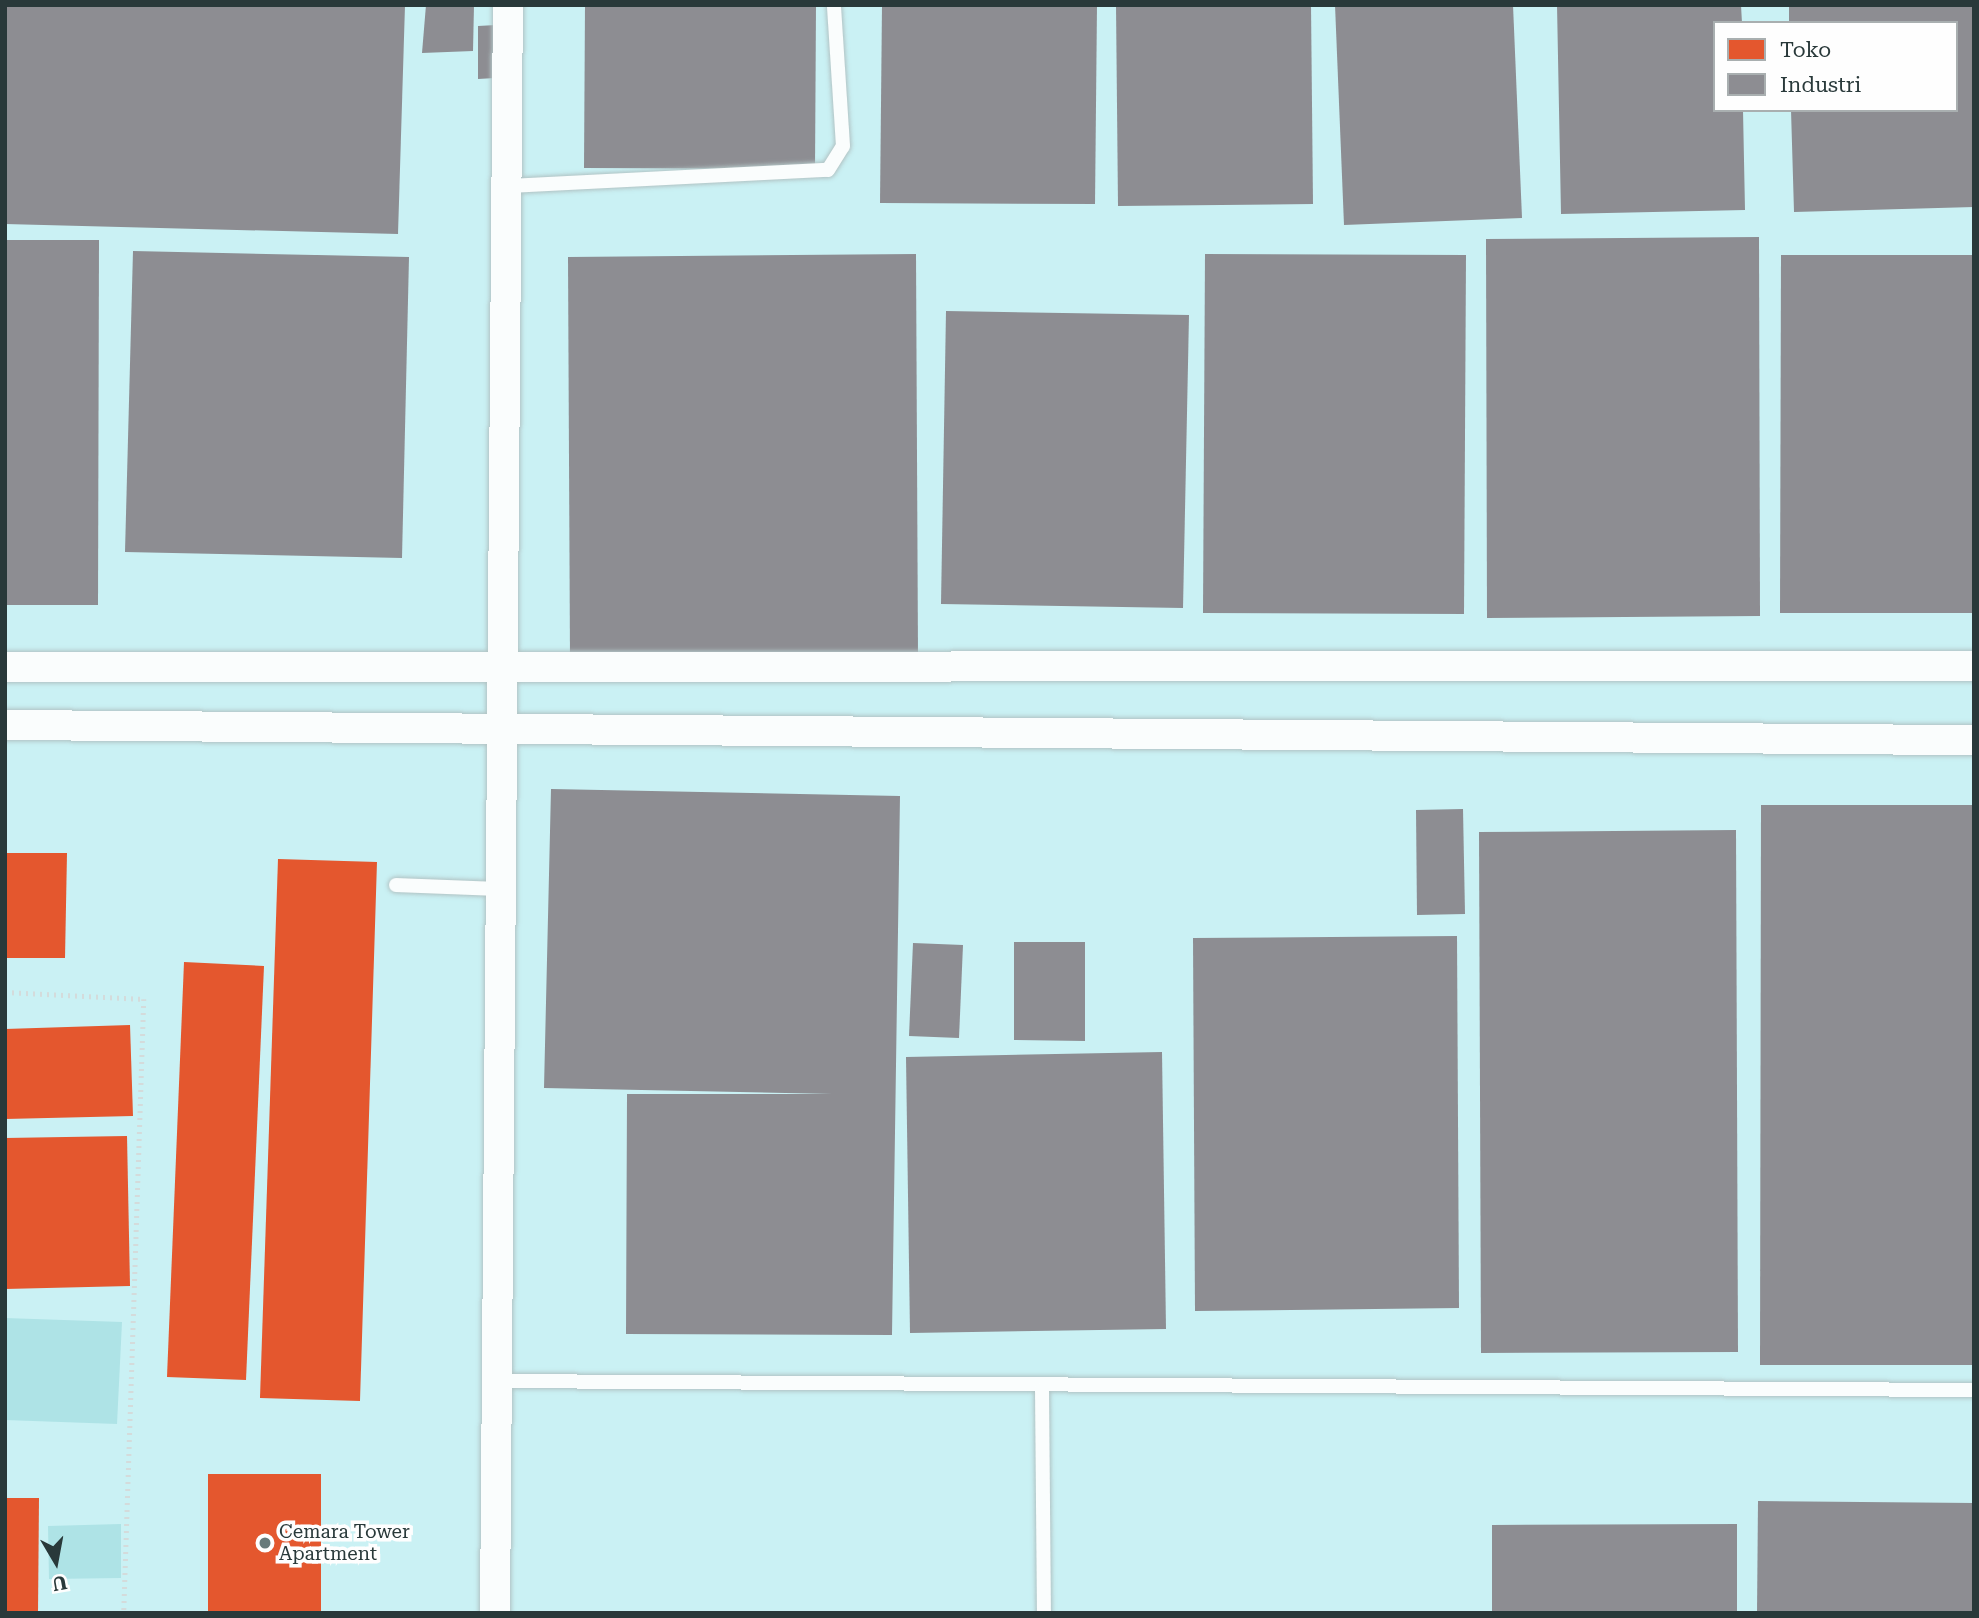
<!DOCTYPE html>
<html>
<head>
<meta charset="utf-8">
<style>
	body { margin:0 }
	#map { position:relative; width:1979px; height:1618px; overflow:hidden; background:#dbf2f3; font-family:"Roboto Serif",serif }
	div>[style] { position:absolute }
	.built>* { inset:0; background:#caf1f4 }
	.green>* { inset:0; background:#aee3e6 }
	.shops>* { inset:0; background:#e4572e }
	.industry>* { inset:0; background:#8d8d92 }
	.path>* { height:4.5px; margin-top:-2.25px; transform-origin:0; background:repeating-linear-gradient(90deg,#d4dbdb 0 2px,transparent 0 7px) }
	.roads { filter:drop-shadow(0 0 2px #b1c3c4) drop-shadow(0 0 2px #b1c3c4) }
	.service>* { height:14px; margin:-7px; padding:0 7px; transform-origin:7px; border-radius:7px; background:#fafdfd }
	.minor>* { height:30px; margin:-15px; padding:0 15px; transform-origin:15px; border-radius:15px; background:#fafdfd }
	.dots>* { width:19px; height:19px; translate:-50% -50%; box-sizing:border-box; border:4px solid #fefefe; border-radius:50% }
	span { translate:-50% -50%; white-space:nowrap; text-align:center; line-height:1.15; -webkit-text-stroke:7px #fefefe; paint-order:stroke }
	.poi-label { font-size:19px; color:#29393a }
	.left { translate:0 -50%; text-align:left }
	.frame { position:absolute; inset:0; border:7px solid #29393a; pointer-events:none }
	.legend { position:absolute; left:1713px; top:21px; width:245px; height:91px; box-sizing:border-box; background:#fefefe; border:2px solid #a9afb0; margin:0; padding:9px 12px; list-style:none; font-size:21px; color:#29393a }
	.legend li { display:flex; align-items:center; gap:14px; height:35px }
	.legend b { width:35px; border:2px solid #a9afb0 }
	.north { position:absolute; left:21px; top:1527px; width:70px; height:70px; -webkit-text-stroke:5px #fefefe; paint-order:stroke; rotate:170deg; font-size:19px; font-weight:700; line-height:28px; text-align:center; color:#29393a }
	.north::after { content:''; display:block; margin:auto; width:24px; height:32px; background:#29393a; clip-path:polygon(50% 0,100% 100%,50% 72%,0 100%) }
</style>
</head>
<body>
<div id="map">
	<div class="built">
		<i style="clip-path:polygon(evenodd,5px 5px,1974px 5px,1974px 1613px,5px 1613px,5px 5px,1715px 23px,1956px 23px,1956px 110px,1715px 110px,1715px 23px)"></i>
	</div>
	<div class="green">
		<i style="clip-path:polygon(5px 1318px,122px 1322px,117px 1424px,5px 1420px)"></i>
		<i style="clip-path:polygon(121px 1524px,121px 1578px,49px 1579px,48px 1526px)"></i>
	</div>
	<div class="shops">
		<i style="clip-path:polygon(5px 853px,67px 853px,65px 958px,5px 958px)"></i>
		<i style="clip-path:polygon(278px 859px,377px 862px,360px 1401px,260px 1398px)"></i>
		<i style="clip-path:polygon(184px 962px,264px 966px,246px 1380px,167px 1377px)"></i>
		<i style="clip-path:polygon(130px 1025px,133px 1116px,5px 1119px,5px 1029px)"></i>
		<i style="clip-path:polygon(127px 1136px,130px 1286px,5px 1289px,5px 1138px)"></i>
		<i style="clip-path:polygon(208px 1474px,321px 1474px,321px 1613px,208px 1613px)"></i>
		<i style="clip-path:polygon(5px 1498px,39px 1498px,38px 1613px,5px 1613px)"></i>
	</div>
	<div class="industry">
		<i style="clip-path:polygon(5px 5px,405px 5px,398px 234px,5px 224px)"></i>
		<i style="clip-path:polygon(426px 5px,474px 5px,473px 51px,422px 53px)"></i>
		<i style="clip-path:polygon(585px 5px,816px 5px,815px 169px,584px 168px)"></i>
		<i style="clip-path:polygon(882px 5px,1097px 5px,1095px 204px,880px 203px)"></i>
		<i style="clip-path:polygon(1116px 5px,1311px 5px,1313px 204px,1118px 206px)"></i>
		<i style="clip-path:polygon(1335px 5px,1513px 5px,1522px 218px,1344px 225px)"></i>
		<i style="clip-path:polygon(1557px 5px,1741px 5px,1742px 23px,1715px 23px,1715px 110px,1743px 110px,1745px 210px,1561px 214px)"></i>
		<i style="clip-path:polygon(1789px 5px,1974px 5px,1974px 207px,1794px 212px,1791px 110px,1956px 110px,1956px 23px,1789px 23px)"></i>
		<i style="clip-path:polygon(496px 25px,495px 78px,478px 79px,478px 26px)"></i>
		<i style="clip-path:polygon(1759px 237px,1760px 616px,1487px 618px,1486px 239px)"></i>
		<i style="clip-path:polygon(5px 240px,99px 240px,98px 605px,5px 605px)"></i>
		<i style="clip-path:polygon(133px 251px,409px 257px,402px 558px,125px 552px)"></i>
		<i style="clip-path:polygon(916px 254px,918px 656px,570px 659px,568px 257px)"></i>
		<i style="clip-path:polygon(1205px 254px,1466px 255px,1464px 614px,1203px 613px)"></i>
		<i style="clip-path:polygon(1781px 255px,1974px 255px,1974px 613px,1780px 613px)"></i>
		<i style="clip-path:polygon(946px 311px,1189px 315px,1183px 608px,941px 604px)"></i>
		<i style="clip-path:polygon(551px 789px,900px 796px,892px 1335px,626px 1334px,627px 1094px,832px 1094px,544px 1088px)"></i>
		<i style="clip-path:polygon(1761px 805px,1974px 805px,1974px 1365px,1760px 1365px)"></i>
		<i style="clip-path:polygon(1463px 809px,1465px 914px,1417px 915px,1416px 810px)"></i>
		<i style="clip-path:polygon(1736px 830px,1738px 1352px,1481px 1353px,1479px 832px)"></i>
		<i style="clip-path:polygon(1457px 936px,1459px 1308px,1195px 1311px,1193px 938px)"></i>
		<i style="clip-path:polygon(1014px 942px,1085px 942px,1085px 1041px,1014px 1040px)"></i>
		<i style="clip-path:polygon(913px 943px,963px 945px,959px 1038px,909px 1036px)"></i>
		<i style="clip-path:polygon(1162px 1052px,1166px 1329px,910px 1333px,906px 1057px)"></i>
		<i style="clip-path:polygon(1758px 1501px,1974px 1503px,1974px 1613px,1757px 1613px)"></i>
		<i style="clip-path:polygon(1737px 1524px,1737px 1613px,1492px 1613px,1492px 1525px)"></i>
	</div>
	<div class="path">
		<i style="left:5px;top:992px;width:139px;rotate:2.9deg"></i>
		<i style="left:144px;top:999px;width:614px;rotate:91.87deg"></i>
	</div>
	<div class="roads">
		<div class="service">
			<i style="left:509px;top:186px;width:319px;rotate:-2.9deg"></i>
			<i style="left:828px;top:170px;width:28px;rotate:-58deg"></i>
			<i style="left:843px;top:146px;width:141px;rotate:-93.7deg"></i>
			<i style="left:396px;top:885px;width:102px;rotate:2.2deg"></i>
			<i style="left:495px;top:1381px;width:1479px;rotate:0.35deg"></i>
			<i style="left:1042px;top:1389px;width:224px;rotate:89.5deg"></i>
		</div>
		<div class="minor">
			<i style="left:5px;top:667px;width:1969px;rotate:-0.03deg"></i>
			<i style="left:5px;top:725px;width:1969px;rotate:0.44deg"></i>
			<i style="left:495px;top:1613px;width:1608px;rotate:-89.54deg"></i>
		</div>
	</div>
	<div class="dots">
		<i style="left:265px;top:1543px;background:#677a7b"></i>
	</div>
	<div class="poi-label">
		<span class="left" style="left:279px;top:1543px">Cemara Tower<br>Apartment</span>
	</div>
	<div class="frame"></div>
	<ul class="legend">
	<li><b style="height:19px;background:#e4572e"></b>Toko</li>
	<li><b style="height:19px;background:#8d8d92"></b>Industri</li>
	</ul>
	<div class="north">U</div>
</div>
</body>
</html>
